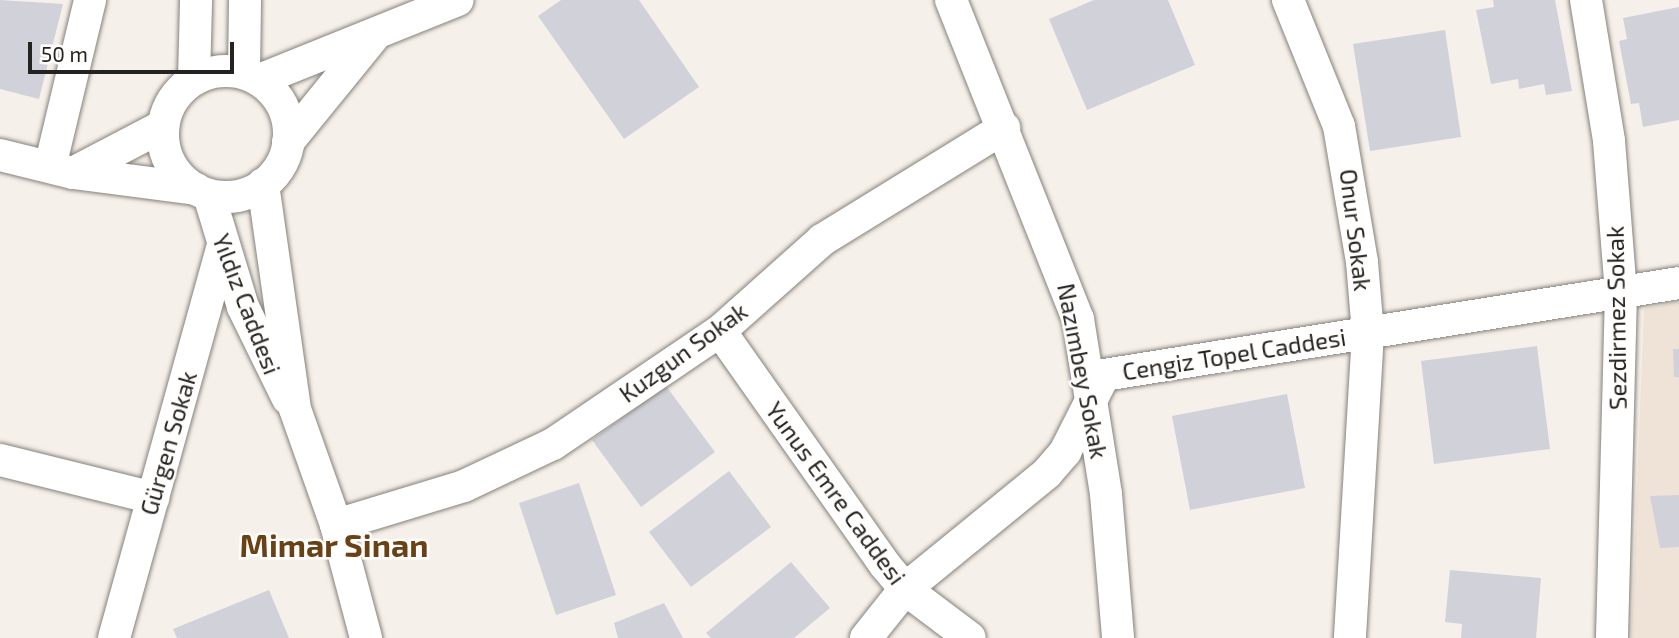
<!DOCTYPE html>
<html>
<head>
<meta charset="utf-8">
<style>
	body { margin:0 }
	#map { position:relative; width:1679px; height:638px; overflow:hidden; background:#f6f0ea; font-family:"Exo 2",sans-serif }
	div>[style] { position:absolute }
	.built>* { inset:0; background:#efe3d8 }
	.building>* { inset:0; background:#d1d1d9 }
	.roads { filter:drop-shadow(0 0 2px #86817b) drop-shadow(0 0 2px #86817b) }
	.minor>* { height:32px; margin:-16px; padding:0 16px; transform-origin:16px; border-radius:16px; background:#fff }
	.minor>.ring { margin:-16px; padding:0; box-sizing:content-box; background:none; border:32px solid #fff; border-radius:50% }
	span { translate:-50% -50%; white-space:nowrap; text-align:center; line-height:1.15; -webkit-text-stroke:5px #fffefd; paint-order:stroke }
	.street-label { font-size:24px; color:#252321 }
	.district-label { font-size:32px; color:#694115; font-weight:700 }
	.scale { position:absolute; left:28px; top:42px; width:206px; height:32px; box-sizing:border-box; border:4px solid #252321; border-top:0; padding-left:9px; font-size:21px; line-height:24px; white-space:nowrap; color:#252321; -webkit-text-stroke:5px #fffefd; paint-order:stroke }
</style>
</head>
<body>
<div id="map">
	<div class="built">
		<i style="clip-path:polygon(1679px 301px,1679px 638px,1631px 638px,1644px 309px)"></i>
	</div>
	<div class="building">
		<i style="clip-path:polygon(0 0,63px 4px,39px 99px,0 89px)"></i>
		<i style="clip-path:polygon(561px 0,639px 0,699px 87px,624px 139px,538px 16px)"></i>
		<i style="clip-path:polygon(1094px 0,1168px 0,1195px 65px,1087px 110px,1049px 19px)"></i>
		<i style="clip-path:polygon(1493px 0,1555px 0,1572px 91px,1546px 95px,1544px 84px,1519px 89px,1518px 79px,1491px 84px,1476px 10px,1494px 7px)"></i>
		<i style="clip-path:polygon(1679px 7px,1679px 120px,1643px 127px,1639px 103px,1631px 104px,1619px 41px,1627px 39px,1623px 18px)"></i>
		<i style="clip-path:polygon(1445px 30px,1461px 137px,1370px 151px,1353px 44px)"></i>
		<i style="clip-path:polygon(1537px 346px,1550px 449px,1434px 464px,1421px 361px)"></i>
		<i style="clip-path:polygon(1673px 349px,1679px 349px,1679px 377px,1674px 377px)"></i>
		<i style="clip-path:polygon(666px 386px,715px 452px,641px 507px,592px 440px)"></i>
		<i style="clip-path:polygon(1287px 394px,1305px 488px,1190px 510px,1172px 416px)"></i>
		<i style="clip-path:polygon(729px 471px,771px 527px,691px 587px,649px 532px)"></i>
		<i style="clip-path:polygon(579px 483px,616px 595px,556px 615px,519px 503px)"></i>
		<i style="clip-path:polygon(1679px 495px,1679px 547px,1660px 548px,1650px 496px)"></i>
		<i style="clip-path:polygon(791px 562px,830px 608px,794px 638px,711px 638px,706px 633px)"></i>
		<i style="clip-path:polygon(1450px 570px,1541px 578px,1536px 638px,1461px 638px,1462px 624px,1445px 622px)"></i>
		<i style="clip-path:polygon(269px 590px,289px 638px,177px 638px,173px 629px)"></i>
		<i style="clip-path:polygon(664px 603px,683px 638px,618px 638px,614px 623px)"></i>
	</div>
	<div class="roads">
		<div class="minor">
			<i style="left:951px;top:0;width:343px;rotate:68.3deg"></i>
			<i style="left:1078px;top:319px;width:177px;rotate:80.9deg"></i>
			<i style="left:1106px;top:494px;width:144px;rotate:85.2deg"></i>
			<i style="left:1288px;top:0;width:136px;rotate:68deg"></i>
			<i style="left:1339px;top:126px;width:138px;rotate:80.4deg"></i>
			<i style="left:1362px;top:262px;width:71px;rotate:85.2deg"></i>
			<i style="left:1368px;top:333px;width:306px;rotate:93.4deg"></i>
			<i style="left:1586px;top:0;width:143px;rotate:80.7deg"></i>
			<i style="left:1609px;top:141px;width:152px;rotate:85.5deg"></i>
			<i style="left:1621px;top:293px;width:345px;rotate:91.5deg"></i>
			<i class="ring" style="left:163px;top:71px;width:94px;height:94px"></i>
			<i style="left:244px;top:73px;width:73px;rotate:-89.2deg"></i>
			<i style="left:194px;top:79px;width:79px;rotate:-88.5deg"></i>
			<i style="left:259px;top:80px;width:214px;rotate:-21.9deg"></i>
			<i style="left:288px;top:142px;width:136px;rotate:-50.9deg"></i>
			<i style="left:0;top:155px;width:75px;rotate:13.9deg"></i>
			<i style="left:73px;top:173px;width:124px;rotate:7.4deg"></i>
			<i style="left:50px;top:167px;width:172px;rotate:-76.5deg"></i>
			<i style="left:73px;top:173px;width:102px;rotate:-27.6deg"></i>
			<i style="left:263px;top:184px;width:227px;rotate:81.9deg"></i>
			<i style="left:295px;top:409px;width:123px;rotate:70.5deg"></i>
			<i style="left:336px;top:525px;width:117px;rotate:75.1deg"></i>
			<i style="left:209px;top:195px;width:117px;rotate:73.1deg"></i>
			<i style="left:243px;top:307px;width:102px;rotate:63.9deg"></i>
			<i style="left:720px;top:331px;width:286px;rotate:54.8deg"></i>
			<i style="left:885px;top:565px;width:31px;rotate:50deg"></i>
			<i style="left:905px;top:589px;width:81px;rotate:37deg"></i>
			<i style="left:0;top:460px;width:158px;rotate:13.9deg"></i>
			<i style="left:336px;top:525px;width:134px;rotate:-16.9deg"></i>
			<i style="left:464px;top:486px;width:98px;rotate:-25.3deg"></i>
			<i style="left:553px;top:444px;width:202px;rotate:-34.1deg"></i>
			<i style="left:720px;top:331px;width:137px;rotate:-41.7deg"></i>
			<i style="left:822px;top:240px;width:214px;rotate:-31.6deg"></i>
			<i style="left:114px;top:638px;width:405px;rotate:-74.5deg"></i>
			<i style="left:866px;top:638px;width:63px;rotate:-51.5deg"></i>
			<i style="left:905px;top:589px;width:183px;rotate:-39.2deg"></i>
			<i style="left:1047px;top:473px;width:28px;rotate:-49deg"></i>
			<i style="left:1065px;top:452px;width:86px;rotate:-63.1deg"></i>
			<i style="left:1104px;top:375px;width:582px;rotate:-9.09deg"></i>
		</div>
	</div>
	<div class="street-label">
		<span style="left:1356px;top:230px;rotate:83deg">Onur Sokak</span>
		<span style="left:247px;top:304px;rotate:69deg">Yıldız Caddesi</span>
		<span style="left:1616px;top:318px;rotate:-91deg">Sezdirmez Sokak</span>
		<span style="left:683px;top:352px;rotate:-36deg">Kuzgun Sokak</span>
		<span style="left:1234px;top:354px;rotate:-9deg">Cengiz Topel Caddesi</span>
		<span style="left:1083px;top:371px;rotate:79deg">Nazımbey Sokak</span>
		<span style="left:168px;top:443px;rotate:-74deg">Gürgen Sokak</span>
		<span style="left:836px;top:493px;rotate:54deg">Yunus Emre Caddesi</span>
	</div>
	<div class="district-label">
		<span style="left:334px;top:544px">Mimar Sinan</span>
	</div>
	<div class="scale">50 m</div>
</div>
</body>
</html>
